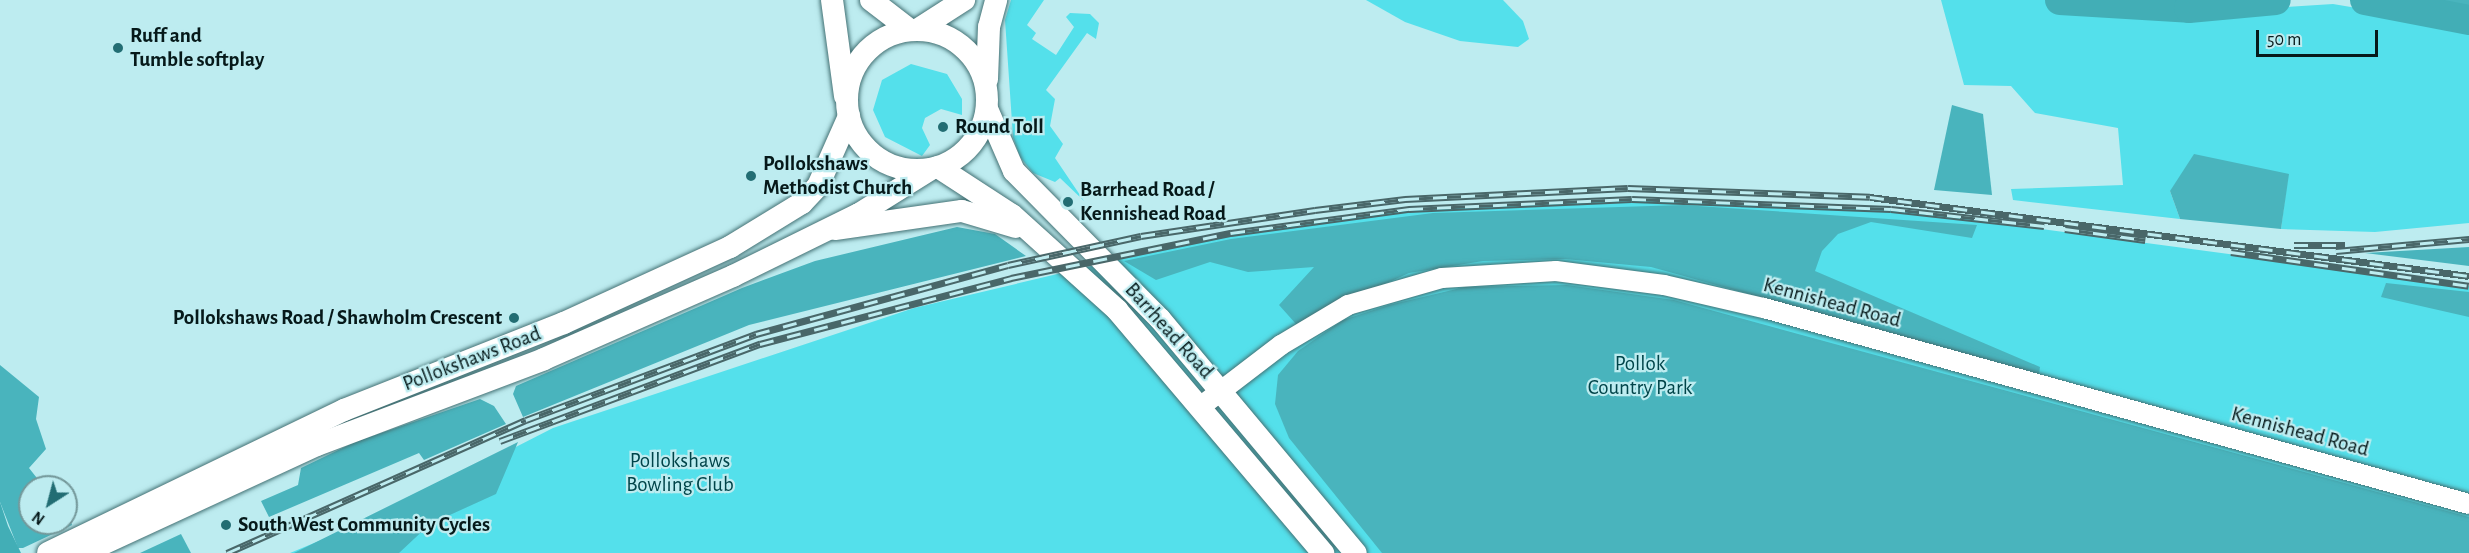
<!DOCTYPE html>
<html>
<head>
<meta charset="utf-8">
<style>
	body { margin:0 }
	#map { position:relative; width:2469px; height:553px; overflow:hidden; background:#bdecf0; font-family:"Alegreya Sans",sans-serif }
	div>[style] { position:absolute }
	.green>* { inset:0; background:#54e0eb }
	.forest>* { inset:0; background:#49b4bd }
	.water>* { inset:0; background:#42aeb6 }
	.river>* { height:30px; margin:-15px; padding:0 15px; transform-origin:15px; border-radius:15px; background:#42aeb6 }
	.roads { filter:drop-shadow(0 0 2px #447174) drop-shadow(0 0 2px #447174) }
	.tertiary>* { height:20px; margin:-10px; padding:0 10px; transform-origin:10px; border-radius:10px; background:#fff }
	.secondary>* { height:22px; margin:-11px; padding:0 11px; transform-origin:11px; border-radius:11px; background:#fff }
	.secondary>.ring { margin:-11px; padding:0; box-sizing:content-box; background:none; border:22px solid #fff; border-radius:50% }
	.rail>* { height:7px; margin-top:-3.5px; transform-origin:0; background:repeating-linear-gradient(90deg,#bdecf0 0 14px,#496769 0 28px); box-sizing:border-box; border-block:2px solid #496769 }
	.dots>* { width:16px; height:16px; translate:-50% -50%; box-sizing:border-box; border:3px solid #bdecf0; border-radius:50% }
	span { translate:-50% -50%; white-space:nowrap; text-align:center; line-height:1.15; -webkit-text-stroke:4.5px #bdecf0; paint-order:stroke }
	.poi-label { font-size:21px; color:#06191a; font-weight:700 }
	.left { translate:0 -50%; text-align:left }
	.right { translate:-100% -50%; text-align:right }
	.street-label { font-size:21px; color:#06191a }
	.park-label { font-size:21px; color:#004449 }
	.north { position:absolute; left:18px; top:475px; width:60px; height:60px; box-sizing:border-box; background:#bdecf0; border:2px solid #74989a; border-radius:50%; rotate:216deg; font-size:16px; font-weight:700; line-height:24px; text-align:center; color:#06191a }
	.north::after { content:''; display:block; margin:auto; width:21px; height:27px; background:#226d73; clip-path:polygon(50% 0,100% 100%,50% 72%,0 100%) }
	.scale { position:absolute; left:2256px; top:30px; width:122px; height:27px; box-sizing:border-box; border:3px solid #06191a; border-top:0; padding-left:8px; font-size:18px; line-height:21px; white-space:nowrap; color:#06191a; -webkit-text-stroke:4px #bdecf0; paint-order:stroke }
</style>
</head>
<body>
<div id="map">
	<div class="green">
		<i style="clip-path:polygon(1011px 0,1044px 0,1027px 25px,1036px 33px,1032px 39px,1056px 55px,1074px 27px,1066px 17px,1070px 13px,1090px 14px,1099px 23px,1096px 39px,1087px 33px,1046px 90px,1055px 99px,1050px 126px,1063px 144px,1055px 158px,1084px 201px,1060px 178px,1055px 182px,1033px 173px,1020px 157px,1013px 137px,1005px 20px)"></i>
		<i style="clip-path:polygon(1366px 0,1503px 0,1523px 21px,1529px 39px,1518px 47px,1460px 41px,1405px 22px)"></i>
		<i style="clip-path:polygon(1941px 0,2059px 0,2188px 13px,2333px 4px,2469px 27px,2469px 223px,2375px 232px,2281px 229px,2288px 174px,2170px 191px,2180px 219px,2013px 200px,2011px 189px,2123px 185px,2118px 128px,2035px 113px,2011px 86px,1964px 85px)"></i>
		<i style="clip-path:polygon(911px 64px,947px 74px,962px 99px,962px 115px,941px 109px,925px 118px,922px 128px,930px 145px,922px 156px,885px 137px,873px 110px,882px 80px)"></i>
		<i style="clip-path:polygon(1632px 199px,1891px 209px,2469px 286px,2469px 553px,290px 553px,389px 512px,553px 428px,914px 308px,1231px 233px,1409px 209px)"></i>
	</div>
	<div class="forest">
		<i style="clip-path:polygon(2391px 0,2469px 0,2469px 16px,2447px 10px)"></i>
		<i style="clip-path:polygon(1952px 105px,1983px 114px,1992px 195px,1934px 190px)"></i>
		<i style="clip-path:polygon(2194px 154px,2289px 174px,2281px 229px,2180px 219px,2170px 191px)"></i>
		<i style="clip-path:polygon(1683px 205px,1977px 225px,1972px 238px,1871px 222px,1838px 234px,1822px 251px,1815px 271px,2040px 367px,2039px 374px,1651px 267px,1565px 259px,1483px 261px,1409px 273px,1296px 324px,1279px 305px,1314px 267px,1248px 272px,1210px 262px,1156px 280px,1124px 261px,1231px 239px,1433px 213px)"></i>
		<i style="clip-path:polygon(957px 227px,995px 234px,1026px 256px,749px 325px,523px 417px,513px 394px,516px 386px,742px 288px,815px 261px)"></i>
		<i style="clip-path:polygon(2469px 247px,2469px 266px,2365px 253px)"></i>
		<i style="clip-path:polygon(2386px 283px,2469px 292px,2469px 317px,2381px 297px)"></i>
		<i style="clip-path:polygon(1567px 285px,1674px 300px,2469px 517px,2469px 553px,1382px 553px,1289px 438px,1275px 404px,1278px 375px,1298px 351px,1343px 320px,1389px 305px,1465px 287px)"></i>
		<i style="clip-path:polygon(0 365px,39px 397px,36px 419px,46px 449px,29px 468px,44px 487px,30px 487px,30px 523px,66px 523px,66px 508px,72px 525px,23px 548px,18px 548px,0 502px)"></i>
		<i style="clip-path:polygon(480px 399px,494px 406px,506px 424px,424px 460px,419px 453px,269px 517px,261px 501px,298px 485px,301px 468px,355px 442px)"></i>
		<i style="clip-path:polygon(518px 442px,496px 494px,430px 524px,399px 553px,294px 553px)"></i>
		<i style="clip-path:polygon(181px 534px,191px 553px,140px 553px)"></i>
	</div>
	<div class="water">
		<i style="clip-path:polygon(0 502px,8px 526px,21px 553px,0 553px)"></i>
	</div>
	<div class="river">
		<i style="left:2060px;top:0;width:129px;rotate:3.5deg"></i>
		<i style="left:2189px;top:8px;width:87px;rotate:-5.3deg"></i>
		<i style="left:2365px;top:0;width:106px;rotate:10.9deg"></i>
	</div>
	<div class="roads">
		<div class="tertiary">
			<i style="left:1200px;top:407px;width:102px;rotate:-37.4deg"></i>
			<i style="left:1281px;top:345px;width:78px;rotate:-30.8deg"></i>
			<i style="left:1348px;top:305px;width:98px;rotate:-16deg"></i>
			<i style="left:1442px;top:278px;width:114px;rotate:-3.5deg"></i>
			<i style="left:1556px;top:271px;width:109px;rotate:7.4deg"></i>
			<i style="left:1664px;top:285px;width:103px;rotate:13deg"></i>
			<i style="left:1764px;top:308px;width:732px;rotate:15.54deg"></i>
		</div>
		<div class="secondary">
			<i style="left:832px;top:0;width:97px;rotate:82.3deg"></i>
			<i style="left:871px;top:0;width:49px;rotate:37.6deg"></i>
			<i class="ring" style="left:847px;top:30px;width:118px;height:118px"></i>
			<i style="left:917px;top:30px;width:56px;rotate:-32.6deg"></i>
			<i style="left:987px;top:79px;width:52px;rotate:-87.8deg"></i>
			<i style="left:989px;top:27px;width:28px;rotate:-75deg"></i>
			<i style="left:987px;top:109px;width:68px;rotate:66.5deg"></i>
			<i style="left:1014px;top:171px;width:208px;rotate:45.4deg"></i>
			<i style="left:1160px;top:319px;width:305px;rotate:50.1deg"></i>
			<i style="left:938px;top:167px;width:88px;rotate:33deg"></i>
			<i style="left:1012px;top:215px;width:142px;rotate:42.1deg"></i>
			<i style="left:1117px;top:310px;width:319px;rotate:49.7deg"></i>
			<i style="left:835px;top:229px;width:128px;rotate:-8.1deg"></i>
			<i style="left:962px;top:211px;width:56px;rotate:16.5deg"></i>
			<i style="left:48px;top:553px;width:329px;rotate:-25.8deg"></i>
			<i style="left:344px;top:410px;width:237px;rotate:-21.6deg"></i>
			<i style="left:564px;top:323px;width:183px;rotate:-24.6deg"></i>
			<i style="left:730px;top:247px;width:84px;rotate:-31.4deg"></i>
			<i style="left:802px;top:203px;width:23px;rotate:-47deg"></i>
			<i style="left:818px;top:186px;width:77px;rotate:-66.1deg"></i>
			<i style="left:83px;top:553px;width:258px;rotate:-24.8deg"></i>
			<i style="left:317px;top:445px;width:243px;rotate:-20.7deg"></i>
			<i style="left:544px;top:359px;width:206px;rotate:-23.7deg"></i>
			<i style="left:733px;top:276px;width:140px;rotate:-26.2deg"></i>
			<i style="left:859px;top:214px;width:85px;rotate:-32deg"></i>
		</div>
	</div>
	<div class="rail">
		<i style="left:2065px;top:229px;width:81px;rotate:7.8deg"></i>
		<i style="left:2294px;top:245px;width:51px"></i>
		<i style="left:2336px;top:251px;width:134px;rotate:-5.2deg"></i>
		<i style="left:2231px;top:252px;width:240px;rotate:8.1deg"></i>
		<i style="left:500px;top:441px;width:278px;rotate:-20.5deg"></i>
		<i style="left:760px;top:344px;width:260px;rotate:-14.7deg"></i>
		<i style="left:1011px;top:278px;width:225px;rotate:-11.6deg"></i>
		<i style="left:1231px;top:233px;width:180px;rotate:-7.7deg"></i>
		<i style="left:1409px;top:209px;width:223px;rotate:-2.6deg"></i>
		<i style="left:1632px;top:199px;width:259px;rotate:2.2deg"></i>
		<i style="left:1891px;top:209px;width:154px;rotate:6.3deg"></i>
		<i style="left:227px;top:553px;width:327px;rotate:-24deg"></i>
		<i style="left:526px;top:420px;width:246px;rotate:-20.5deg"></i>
		<i style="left:756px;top:334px;width:261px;rotate:-15.3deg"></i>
		<i style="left:1008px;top:265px;width:136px;rotate:-12.3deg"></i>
		<i style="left:1141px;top:236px;width:176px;rotate:-8.5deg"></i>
		<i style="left:1315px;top:210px;width:91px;rotate:-7deg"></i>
		<i style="left:1405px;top:199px;width:223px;rotate:-2.8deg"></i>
		<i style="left:1628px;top:188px;width:242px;rotate:2.1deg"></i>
		<i style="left:1870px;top:197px;width:604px;rotate:7.51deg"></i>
	</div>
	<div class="dots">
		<i style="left:118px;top:48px;background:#226d73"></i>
		<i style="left:943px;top:127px;background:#226d73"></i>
		<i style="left:751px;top:176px;background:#226d73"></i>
		<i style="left:1068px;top:202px;background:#226d73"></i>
		<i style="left:514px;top:318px;background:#226d73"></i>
		<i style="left:226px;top:525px;background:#226d73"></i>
	</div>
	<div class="poi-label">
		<span class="left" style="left:130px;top:48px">Ruff and<br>Tumble softplay</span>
		<span class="left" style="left:955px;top:127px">Round Toll</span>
		<span class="left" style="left:763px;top:176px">Pollokshaws<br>Methodist Church</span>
		<span class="left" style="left:1080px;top:202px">Barrhead Road /<br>Kennishead Road</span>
		<span class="right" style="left:502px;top:318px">Pollokshaws Road / Shawholm Crescent</span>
		<span class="left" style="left:238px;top:525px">South West Community Cycles</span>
	</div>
	<div class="street-label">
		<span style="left:1832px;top:303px;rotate:15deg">Kennishead Road</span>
		<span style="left:1169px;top:331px;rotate:48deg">Barrhead Road</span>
		<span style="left:472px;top:359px;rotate:-21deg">Pollokshaws Road</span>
		<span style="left:2300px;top:432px;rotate:15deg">Kennishead Road</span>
	</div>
	<div class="park-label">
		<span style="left:1640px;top:376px">Pollok<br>Country Park</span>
		<span style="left:680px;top:473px">Pollokshaws<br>Bowling Club</span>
	</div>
	<div class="north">N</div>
	<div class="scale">50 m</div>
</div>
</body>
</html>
